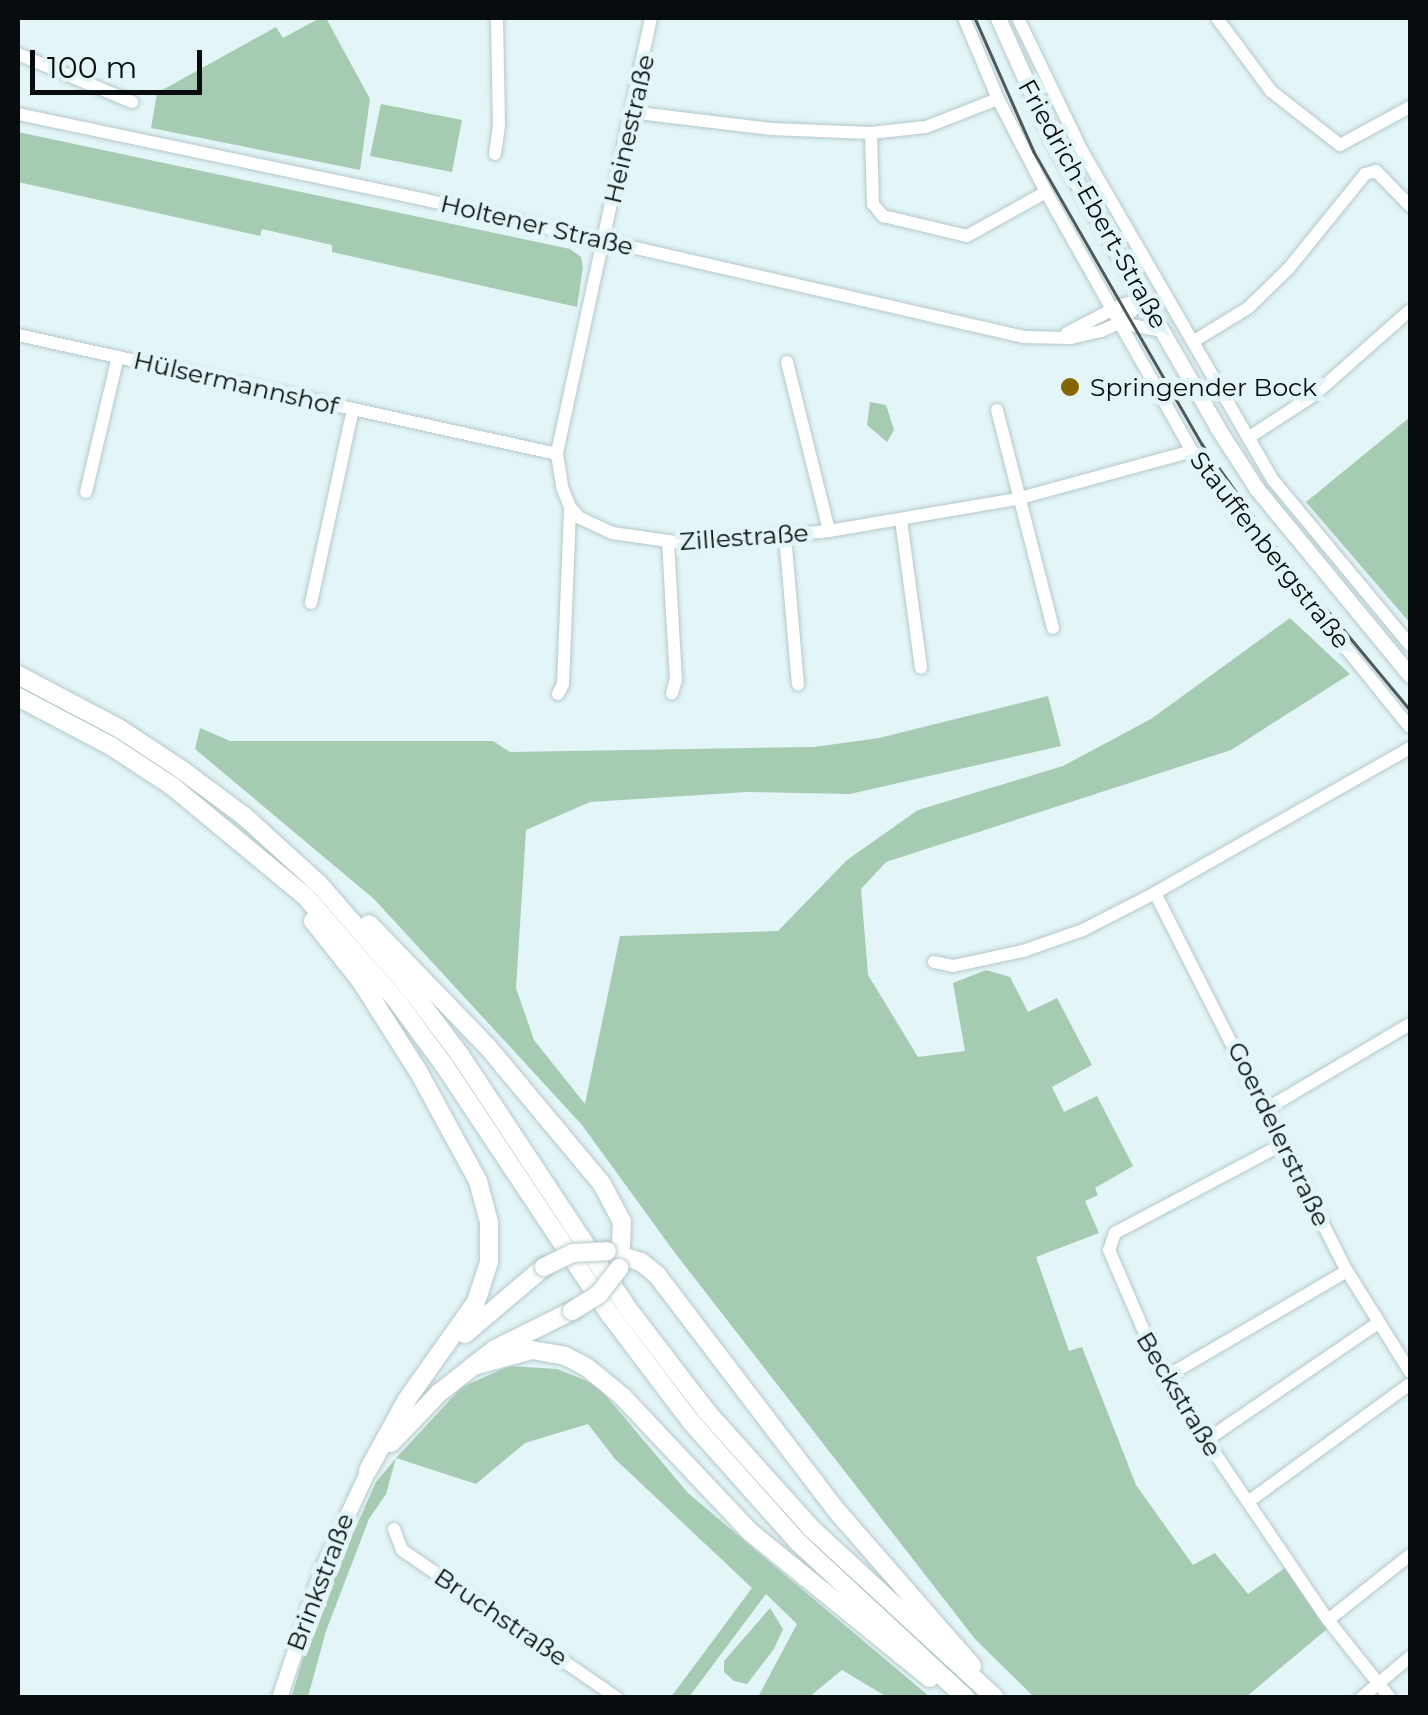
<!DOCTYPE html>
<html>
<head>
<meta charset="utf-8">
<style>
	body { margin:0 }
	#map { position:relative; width:1428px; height:1715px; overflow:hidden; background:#e3f5f7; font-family:Montserrat,sans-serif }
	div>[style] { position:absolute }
	.green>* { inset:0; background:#a6cbb3 }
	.roads { filter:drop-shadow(0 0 2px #b6c8ca) drop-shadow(0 0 2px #b6c8ca) }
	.minor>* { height:12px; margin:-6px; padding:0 6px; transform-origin:6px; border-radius:6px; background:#fff }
	.major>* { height:15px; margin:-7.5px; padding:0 7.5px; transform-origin:7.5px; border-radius:7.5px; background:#fff }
	.highway>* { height:18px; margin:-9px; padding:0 9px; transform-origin:9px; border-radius:9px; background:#fff }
	.tram>* { height:2.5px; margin:-1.25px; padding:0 1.25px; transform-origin:1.25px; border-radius:1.25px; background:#4e5859 }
	.bridges { filter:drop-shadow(0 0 2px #b6c8ca) drop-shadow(0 0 2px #b6c8ca) }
	.highway-bridge>* { height:18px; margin:-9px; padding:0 9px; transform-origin:9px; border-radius:9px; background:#fff }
	.dots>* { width:28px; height:28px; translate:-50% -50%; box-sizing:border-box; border:5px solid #e3f5f7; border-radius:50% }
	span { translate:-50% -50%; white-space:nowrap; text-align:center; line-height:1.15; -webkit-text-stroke:10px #e3f5f7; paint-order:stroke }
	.street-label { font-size:25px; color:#070d0e }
	.poi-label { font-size:25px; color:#070d0e }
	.left { translate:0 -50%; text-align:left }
	.frame { position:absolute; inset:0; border:20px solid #070d0e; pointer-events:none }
	.scale { position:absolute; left:30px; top:50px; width:172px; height:45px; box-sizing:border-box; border:5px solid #070d0e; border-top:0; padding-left:12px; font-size:30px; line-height:35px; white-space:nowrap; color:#070d0e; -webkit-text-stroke:8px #e3f5f7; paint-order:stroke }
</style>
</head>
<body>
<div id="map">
	<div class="green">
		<i style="clip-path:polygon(320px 18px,326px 18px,370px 99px,360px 170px,151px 128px,157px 93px,276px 27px,283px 38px)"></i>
		<i style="clip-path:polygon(381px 104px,462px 120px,452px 172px,370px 156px)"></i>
		<i style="clip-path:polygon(18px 132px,570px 249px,581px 257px,583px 267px,577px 307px,332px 252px,332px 245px,262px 229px,260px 236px,18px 182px)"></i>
		<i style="clip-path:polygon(870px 402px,886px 405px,894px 430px,887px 442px,867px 425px)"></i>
		<i style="clip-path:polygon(1410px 417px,1410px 623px,1306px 502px)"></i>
		<i style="clip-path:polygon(1290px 618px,1350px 674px,1231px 750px,886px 862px,861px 889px,868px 975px,918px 1057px,965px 1051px,953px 983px,986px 970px,1010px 977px,1028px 1012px,1057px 998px,1092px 1065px,1052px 1087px,1064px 1112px,1097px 1096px,1133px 1166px,1095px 1188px,1098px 1195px,1085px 1201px,1099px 1233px,1036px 1257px,1069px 1351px,1082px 1347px,1136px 1485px,1193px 1565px,1215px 1553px,1248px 1594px,1285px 1568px,1327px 1629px,1246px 1697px,1034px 1697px,975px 1639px,675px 1253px,582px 1125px,374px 899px,195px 749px,200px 728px,230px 741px,493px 741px,510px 752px,814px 747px,879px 738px,1048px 696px,1061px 746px,850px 794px,747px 792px,590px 802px,526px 830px,516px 988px,534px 1040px,585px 1104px,620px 936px,778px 931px,847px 860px,918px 810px,1063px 766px,1151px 719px)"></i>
		<i style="clip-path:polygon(509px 1366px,557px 1369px,597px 1385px,688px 1493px,930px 1697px,887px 1697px,842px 1670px,809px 1697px,758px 1697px,797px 1624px,766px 1594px,689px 1697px,671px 1697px,752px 1588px,615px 1459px,588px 1424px,525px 1443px,476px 1484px,396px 1458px,386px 1494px,369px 1519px,326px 1631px,308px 1697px,291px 1698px,315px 1619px,376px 1482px,396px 1458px,462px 1387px)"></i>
		<i style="clip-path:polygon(770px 1608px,783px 1629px,774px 1649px,747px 1684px,734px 1681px,724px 1672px,724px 1661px)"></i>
	</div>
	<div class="roads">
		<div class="minor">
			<i style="left:651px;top:18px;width:446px;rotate:102.2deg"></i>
			<i style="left:557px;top:454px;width:33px;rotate:81deg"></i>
			<i style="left:562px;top:487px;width:22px;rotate:68deg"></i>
			<i style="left:570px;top:507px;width:15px;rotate:48deg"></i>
			<i style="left:580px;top:518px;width:35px;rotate:25deg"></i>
			<i style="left:612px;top:533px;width:78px;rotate:8.1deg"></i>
			<i style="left:689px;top:544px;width:141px;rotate:-5.3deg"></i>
			<i style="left:829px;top:531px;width:191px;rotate:-9.7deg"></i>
			<i style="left:1017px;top:499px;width:181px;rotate:-15.3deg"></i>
			<i style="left:964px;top:18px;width:88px;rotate:67.2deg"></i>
			<i style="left:998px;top:99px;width:105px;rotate:62.7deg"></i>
			<i style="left:1046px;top:192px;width:297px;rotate:60.6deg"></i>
			<i style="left:1192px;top:451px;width:72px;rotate:54.6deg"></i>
			<i style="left:1234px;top:510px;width:279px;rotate:51deg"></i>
			<i style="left:1018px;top:18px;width:145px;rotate:64.3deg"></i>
			<i style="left:1081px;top:149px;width:383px;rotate:59.9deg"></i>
			<i style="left:1273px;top:480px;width:214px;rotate:50.3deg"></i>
			<i style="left:1217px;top:18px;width:91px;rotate:53.5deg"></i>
			<i style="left:1271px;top:91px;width:88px;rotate:38deg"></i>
			<i style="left:1340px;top:145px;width:80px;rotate:-28.5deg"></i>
			<i style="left:18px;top:54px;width:124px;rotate:22.8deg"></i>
			<i style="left:630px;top:112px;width:142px;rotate:6.9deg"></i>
			<i style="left:771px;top:129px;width:100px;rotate:2.3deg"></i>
			<i style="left:871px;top:133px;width:55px;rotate:-6.2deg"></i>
			<i style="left:926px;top:127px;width:77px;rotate:-21.3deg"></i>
			<i style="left:18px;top:114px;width:417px;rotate:11.9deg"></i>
			<i style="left:426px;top:200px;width:613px;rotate:12.9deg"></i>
			<i style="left:1024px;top:337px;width:47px;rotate:1.2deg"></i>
			<i style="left:1071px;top:338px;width:31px;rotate:-13deg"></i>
			<i style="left:1101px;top:331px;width:21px;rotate:-23deg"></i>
			<i style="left:1120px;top:323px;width:33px;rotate:-46deg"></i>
			<i style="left:871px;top:133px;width:71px;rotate:88.4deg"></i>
			<i style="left:873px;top:204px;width:16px;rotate:50deg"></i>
			<i style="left:883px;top:216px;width:86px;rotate:13.4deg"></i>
			<i style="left:967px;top:236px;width:90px;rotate:-29.1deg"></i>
			<i style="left:495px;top:154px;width:29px;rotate:-82deg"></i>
			<i style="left:499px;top:125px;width:107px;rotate:-91.1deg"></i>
			<i style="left:1120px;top:323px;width:44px;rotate:10.5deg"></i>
			<i style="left:1067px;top:333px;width:61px;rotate:-27.4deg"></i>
			<i style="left:1121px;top:305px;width:23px;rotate:-15deg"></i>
			<i style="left:18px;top:335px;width:552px;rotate:12.45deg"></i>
			<i style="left:1194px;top:341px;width:63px;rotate:-31.4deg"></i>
			<i style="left:1248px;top:308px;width:57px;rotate:-44.3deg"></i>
			<i style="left:1289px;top:268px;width:121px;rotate:-51deg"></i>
			<i style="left:1365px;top:174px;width:11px;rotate:-15deg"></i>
			<i style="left:1376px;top:171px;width:49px;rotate:45.8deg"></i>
			<i style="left:787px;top:362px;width:174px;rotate:76deg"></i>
			<i style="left:997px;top:410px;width:225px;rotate:75.6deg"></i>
			<i style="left:1248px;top:438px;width:79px;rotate:-33.1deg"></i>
			<i style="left:1314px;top:395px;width:128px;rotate:-41.5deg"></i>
			<i style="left:86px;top:492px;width:139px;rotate:-76.7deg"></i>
			<i style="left:901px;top:520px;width:149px;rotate:82.3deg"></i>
			<i style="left:785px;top:536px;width:149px;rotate:85deg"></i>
			<i style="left:668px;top:542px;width:138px;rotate:86.7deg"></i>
			<i style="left:676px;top:680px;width:14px;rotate:107deg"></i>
			<i style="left:311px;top:603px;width:198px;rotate:-77.8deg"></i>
			<i style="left:558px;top:694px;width:11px;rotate:-63deg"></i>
			<i style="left:563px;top:684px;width:177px;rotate:-87.7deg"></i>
			<i style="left:1410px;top:748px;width:293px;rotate:150.4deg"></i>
			<i style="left:1155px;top:893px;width:424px;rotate:63.1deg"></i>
			<i style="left:1347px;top:1271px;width:119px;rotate:58deg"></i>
			<i style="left:934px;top:962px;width:19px;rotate:12deg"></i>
			<i style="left:953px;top:966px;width:72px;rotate:-12.1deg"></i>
			<i style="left:1023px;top:951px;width:64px;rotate:-19.3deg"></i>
			<i style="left:1083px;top:930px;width:81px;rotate:-27.2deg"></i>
			<i style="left:1268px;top:1108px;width:165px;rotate:-30.6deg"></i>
			<i style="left:1283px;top:1144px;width:190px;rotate:152.1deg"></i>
			<i style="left:1115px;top:1233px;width:18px;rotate:109deg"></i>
			<i style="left:1109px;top:1250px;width:139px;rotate:66.7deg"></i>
			<i style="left:1164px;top:1378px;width:292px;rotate:55.9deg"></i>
			<i style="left:1328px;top:1620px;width:100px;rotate:51.5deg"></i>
			<i style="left:1164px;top:1378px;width:212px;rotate:-30.3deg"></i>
			<i style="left:1205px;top:1441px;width:209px;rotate:-34.3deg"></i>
			<i style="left:1248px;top:1502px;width:200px;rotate:-36.1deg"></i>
			<i style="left:394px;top:1529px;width:22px;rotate:69deg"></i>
			<i style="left:402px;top:1550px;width:261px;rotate:34.5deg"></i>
			<i style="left:1328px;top:1620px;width:105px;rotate:-38.4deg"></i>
			<i style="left:1361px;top:1698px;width:64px;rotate:-39.9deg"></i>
		</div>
		<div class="major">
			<i style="left:998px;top:18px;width:137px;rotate:65.9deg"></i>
			<i style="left:1054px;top:143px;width:327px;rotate:60.1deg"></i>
			<i style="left:1217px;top:427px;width:74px;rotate:57.2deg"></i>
			<i style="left:1257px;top:489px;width:241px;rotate:50.6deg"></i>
			<i style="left:279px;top:1698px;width:134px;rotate:-71.7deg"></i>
			<i style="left:321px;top:1571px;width:111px;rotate:-65deg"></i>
		</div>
		<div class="highway">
			<i style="left:18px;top:675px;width:115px;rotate:27.9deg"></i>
			<i style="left:120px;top:729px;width:74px;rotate:33.5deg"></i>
			<i style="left:182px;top:770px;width:77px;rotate:36.6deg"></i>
			<i style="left:244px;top:816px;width:101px;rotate:42.2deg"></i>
			<i style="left:319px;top:884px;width:142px;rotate:49deg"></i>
			<i style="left:412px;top:991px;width:80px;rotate:53.1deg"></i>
			<i style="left:460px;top:1055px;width:301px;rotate:56.5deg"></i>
			<i style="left:626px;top:1306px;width:133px;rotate:52.6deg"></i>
			<i style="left:707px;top:1412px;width:157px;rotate:48.1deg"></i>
			<i style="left:812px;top:1529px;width:249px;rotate:42.7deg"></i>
			<i style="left:18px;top:697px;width:105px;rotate:27.8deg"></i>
			<i style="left:111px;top:746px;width:73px;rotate:33.3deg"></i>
			<i style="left:172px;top:786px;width:173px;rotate:39.6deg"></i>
			<i style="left:305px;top:896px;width:138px;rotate:48.8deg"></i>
			<i style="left:396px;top:1000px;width:81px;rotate:53.6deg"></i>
			<i style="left:444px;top:1065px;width:301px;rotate:56.4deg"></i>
			<i style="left:611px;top:1316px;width:134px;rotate:52.9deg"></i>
			<i style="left:692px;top:1423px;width:161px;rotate:48.3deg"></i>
			<i style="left:799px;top:1543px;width:228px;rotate:42.9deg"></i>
			<i style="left:313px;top:921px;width:75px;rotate:51.5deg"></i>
			<i style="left:360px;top:980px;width:108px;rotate:57.5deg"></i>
			<i style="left:418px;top:1071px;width:125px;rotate:61.4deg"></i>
			<i style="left:478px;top:1181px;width:42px;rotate:75deg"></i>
			<i style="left:489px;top:1222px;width:40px;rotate:90deg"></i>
			<i style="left:489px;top:1262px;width:42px;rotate:108deg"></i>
			<i style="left:476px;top:1302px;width:121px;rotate:125.3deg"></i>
			<i style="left:406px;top:1401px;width:79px;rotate:118.8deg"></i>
			<i style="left:369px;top:924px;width:170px;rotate:46deg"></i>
			<i style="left:487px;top:1046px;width:180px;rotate:50.2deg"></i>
			<i style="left:602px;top:1184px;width:43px;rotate:62.2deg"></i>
			<i style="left:622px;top:1222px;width:41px;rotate:92.8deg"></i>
			<i style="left:607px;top:1251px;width:36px;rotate:18deg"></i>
			<i style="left:641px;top:1262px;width:21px;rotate:39deg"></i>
			<i style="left:657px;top:1275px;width:295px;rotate:52.7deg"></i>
			<i style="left:836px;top:1510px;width:207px;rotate:48.9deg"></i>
			<i style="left:465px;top:1334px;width:104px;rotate:-40.3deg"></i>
			<i style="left:473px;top:1366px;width:61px;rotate:-15.2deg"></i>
			<i style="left:532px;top:1350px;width:34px;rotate:10deg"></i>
			<i style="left:565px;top:1356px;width:22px;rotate:27deg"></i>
			<i style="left:585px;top:1366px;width:48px;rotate:39deg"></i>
			<i style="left:622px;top:1396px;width:185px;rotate:46.7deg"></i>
			<i style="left:749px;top:1531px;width:233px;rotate:39.1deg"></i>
			<i style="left:391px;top:1443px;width:69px;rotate:-46.2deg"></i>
			<i style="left:439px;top:1393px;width:71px;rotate:-38.2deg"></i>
			<i style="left:495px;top:1349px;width:86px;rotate:-26.3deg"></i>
		</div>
	</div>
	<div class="tram">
		<i style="left:975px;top:18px;width:146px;rotate:66.2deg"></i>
		<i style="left:1034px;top:152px;width:337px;rotate:60.1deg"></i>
		<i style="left:1202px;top:444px;width:133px;rotate:54.5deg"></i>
		<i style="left:1279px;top:552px;width:205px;rotate:50.3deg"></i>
	</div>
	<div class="bridges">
		<div class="highway-bridge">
			<i style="left:544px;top:1267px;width:32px;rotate:-26deg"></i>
			<i style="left:573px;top:1253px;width:34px;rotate:-3deg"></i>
			<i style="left:572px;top:1311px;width:32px;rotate:-32deg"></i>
			<i style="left:599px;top:1294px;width:33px;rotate:-52deg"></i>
		</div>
	</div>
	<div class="dots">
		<i style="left:1070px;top:387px;background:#836600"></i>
	</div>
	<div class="street-label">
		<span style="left:629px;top:129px;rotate:-77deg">Heinestraße</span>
		<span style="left:1093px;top:204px;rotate:61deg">Friedrich-Ebert-Straße</span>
		<span style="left:537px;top:225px;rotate:13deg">Holtener Straße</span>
		<span style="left:236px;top:383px;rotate:13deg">Hülsermannshof</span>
		<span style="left:744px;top:537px;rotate:-4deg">Zillestraße</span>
		<span style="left:1270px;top:550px;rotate:52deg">Stauffenbergstraße</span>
		<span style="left:1279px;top:1134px;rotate:64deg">Goerdelerstraße</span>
		<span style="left:1179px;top:1394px;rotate:59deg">Beckstraße</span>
		<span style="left:320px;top:1582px;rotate:-69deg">Brinkstraße</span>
		<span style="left:501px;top:1617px;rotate:34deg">Bruchstraße</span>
	</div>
	<div class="poi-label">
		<span class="left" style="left:1090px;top:387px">Springender Bock</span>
	</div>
	<div class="frame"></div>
	<div class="scale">100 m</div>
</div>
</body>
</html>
